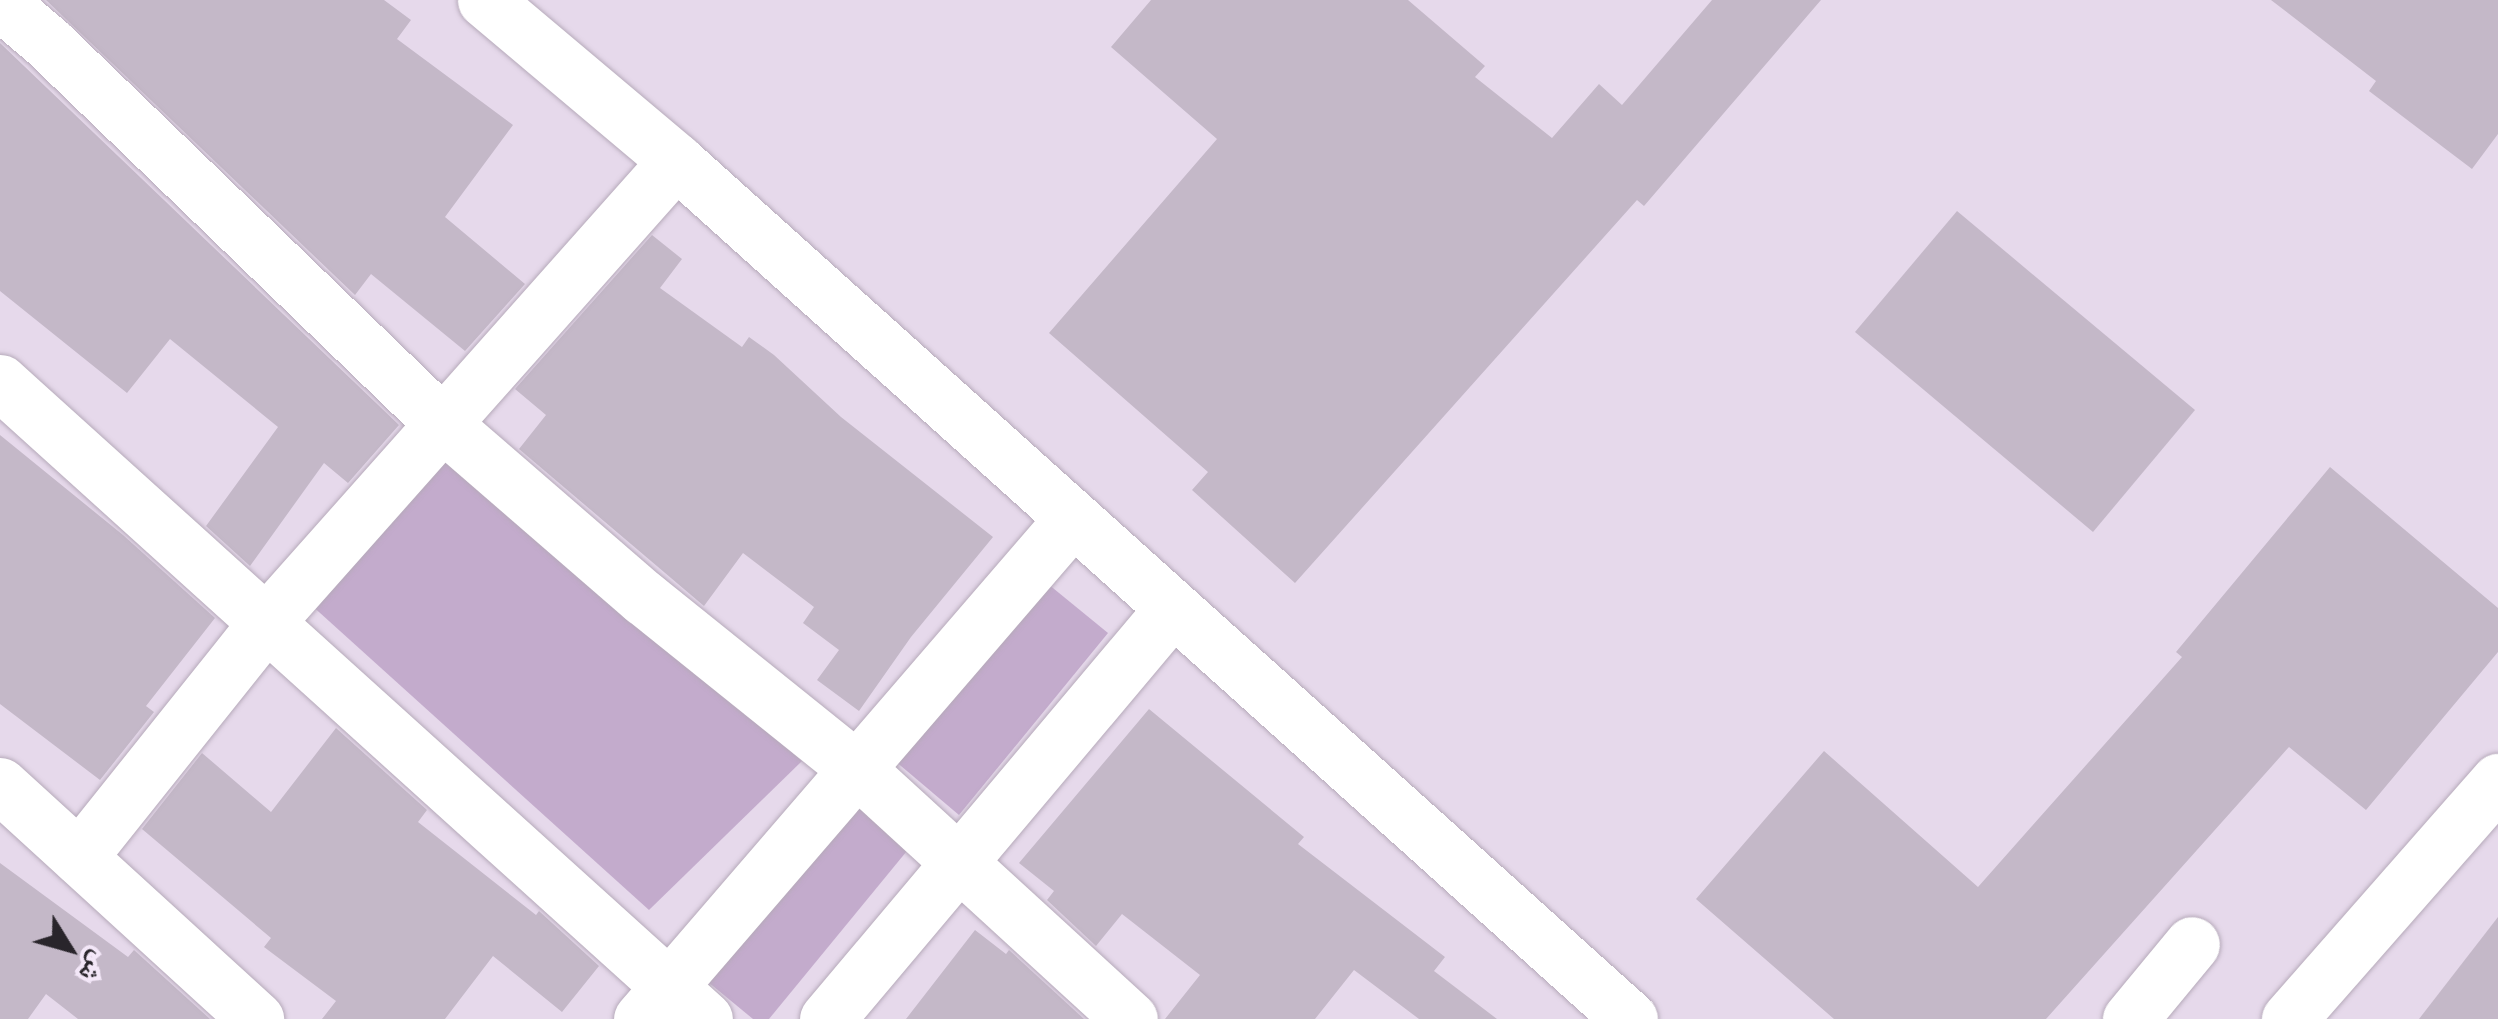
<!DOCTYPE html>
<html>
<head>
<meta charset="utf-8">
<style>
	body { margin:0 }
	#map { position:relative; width:2498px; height:1019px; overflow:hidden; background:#e6d9eb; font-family:Raleway,"Noto Naskh Arabic",sans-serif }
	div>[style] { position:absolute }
	.green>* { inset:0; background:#c3abcc }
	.building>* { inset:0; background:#c4b8c8 }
	.roads { filter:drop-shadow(0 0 2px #b6aaba) drop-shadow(0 0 2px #b6aaba) }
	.minor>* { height:55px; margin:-27.5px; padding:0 27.5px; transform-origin:27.5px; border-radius:27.5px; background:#fff }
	span { translate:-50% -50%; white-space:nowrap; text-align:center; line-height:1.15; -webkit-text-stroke:9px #f3e7f8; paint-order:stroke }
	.north { position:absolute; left:20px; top:899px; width:100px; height:100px; -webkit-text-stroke:8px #f3e7f8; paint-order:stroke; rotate:127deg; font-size:28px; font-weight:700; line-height:40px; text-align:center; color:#29252b }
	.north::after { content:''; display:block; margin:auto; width:35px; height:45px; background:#29252b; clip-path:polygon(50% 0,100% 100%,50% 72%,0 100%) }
</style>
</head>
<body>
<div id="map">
	<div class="green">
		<i style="clip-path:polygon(443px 444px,802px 761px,649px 910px,309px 603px)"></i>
		<i style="clip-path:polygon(1037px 575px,1108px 633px,959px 815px,888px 755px)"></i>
		<i style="clip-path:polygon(840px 788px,911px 846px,769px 1019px,753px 1019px,691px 968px)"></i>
	</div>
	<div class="building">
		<i style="clip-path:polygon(46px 0,384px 0,411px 20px,397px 39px,513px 125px,445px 217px,525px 284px,465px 351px,371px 274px,355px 295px)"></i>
		<i style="clip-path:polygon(1151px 0,1408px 0,1485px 66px,1475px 77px,1552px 138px,1599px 84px,1622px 105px,1712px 0,1821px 0,1644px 206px,1637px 200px,1295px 583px,1192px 490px,1208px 472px,1049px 333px,1217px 139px,1111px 47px)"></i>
		<i style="clip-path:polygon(2271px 0,2498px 0,2498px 134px,2472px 169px,2369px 91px,2376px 81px)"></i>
		<i style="clip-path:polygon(0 43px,399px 425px,348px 483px,324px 463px,250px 566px,206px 526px,278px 427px,170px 339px,127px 393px,0 291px)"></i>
		<i style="clip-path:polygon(1957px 211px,2195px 410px,2093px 532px,1855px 332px)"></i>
		<i style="clip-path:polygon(652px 235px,682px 259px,660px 288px,742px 347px,749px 337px,774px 355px,841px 417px,993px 537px,911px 637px,859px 711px,817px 680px,839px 650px,803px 623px,814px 607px,743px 553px,704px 606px,519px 449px,546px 415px,515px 389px)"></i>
		<i style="clip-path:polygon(0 435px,123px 535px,215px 618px,146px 706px,154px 712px,100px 780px,0 704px)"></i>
		<i style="clip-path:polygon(2330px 467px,2498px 608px,2498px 652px,2366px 810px,2289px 747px,2046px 1019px,1834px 1019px,1696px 899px,1824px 751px,1978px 887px,2182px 657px,2176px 652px)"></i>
		<i style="clip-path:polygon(1149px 709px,1304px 837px,1298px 844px,1445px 957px,1434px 971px,1497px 1019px,1419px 1019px,1354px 970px,1315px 1019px,1165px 1019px,1200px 975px,1122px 914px,1096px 946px,1047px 900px,1054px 891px,1019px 863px)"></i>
		<i style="clip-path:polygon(336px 728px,427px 810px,418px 822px,536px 915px,539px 911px,599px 966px,562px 1012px,493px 956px,445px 1019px,322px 1019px,336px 1001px,264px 947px,271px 938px,142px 829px,202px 753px,271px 812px)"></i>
		<i style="clip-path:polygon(0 863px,128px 957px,134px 950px,210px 1019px,78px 1019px,46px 994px,28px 1019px,0 1019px)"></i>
		<i style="clip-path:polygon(2498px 917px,2498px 1019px,2419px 1019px)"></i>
		<i style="clip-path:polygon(975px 930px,1006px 954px,1009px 950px,1084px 1019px,906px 1019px)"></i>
	</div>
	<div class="roads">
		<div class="minor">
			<i style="left:485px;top:0;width:250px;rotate:40.1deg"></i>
			<i style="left:676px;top:161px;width:1283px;rotate:41.97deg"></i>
			<i style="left:0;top:2px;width:62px;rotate:40.4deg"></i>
			<i style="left:47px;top:42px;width:552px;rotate:43.97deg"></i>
			<i style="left:444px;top:425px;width:264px;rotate:40.9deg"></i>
			<i style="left:644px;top:598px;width:273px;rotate:38.8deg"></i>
			<i style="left:857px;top:769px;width:370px;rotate:42.5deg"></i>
			<i style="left:0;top:382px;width:950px;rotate:42.1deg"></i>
			<i style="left:0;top:785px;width:347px;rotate:42.4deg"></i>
			<i style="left:79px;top:857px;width:303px;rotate:-51.4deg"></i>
			<i style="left:268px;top:620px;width:614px;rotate:-48.37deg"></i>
			<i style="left:641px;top:1019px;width:660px;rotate:-49.24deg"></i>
			<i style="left:827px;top:1019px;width:534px;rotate:-49.93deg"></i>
			<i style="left:2130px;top:1019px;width:97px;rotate:-50.4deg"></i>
			<i style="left:2289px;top:1019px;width:317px;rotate:-48.7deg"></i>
		</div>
	</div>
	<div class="north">ش</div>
</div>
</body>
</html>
